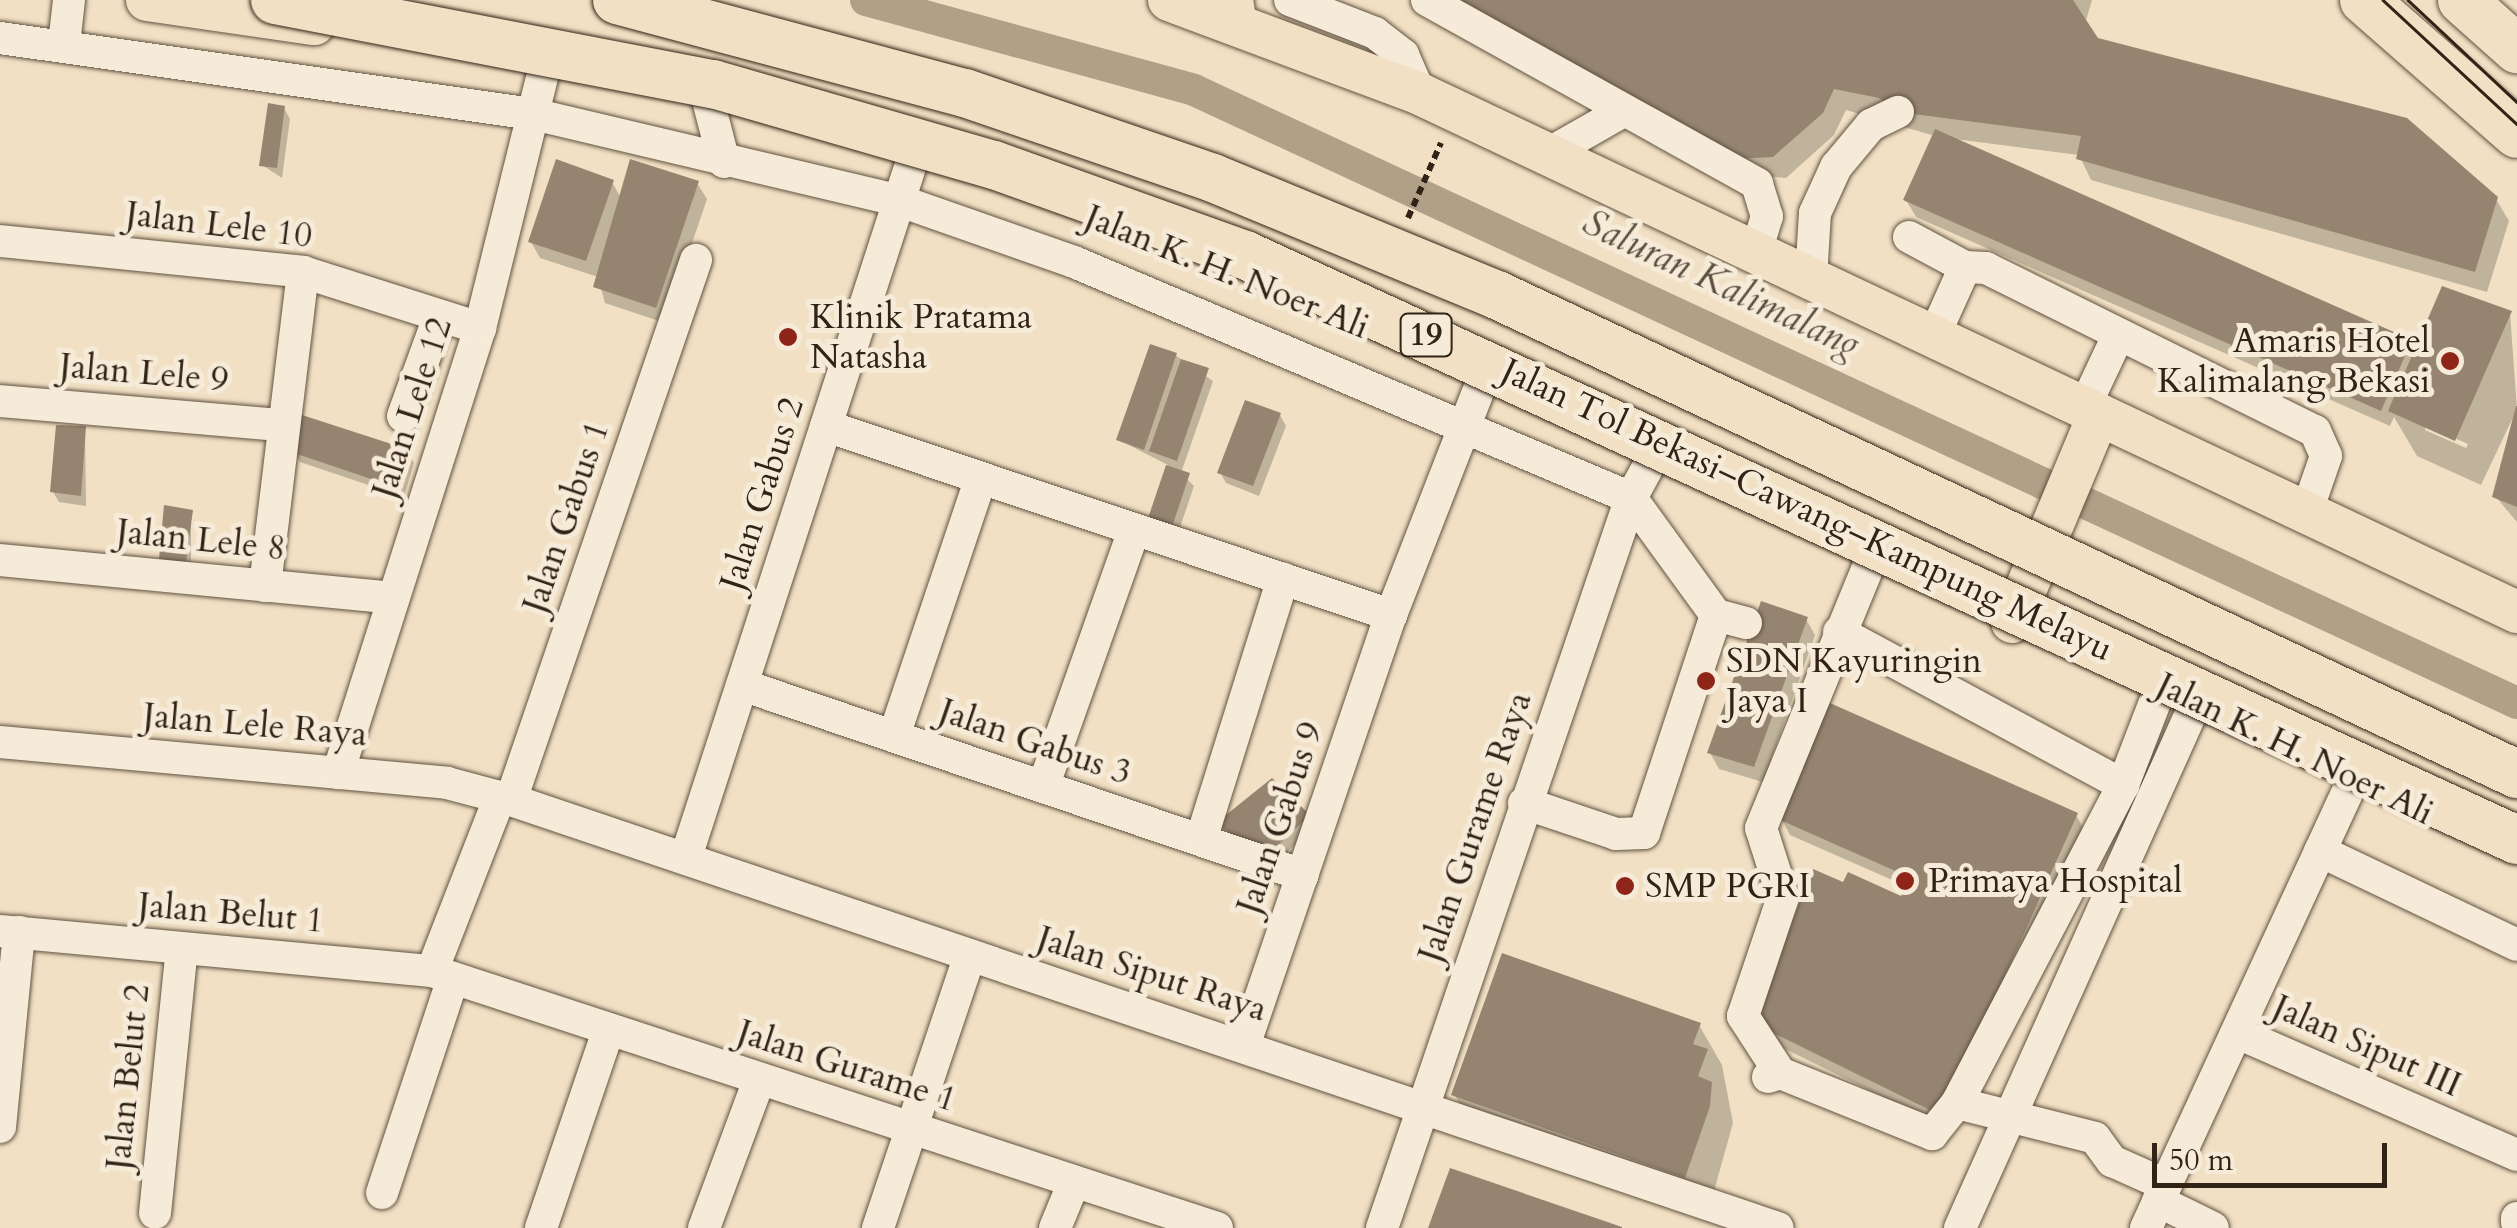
<!DOCTYPE html>
<html>
<head>
<meta charset="utf-8">
<style>
	body { margin:0 }
	#map { position:relative; width:2517px; height:1228px; overflow:hidden; background:#f1e0c3; font-family:Cardo,serif }
	div>[style] { position:absolute }
	.shadow>* { inset:0; background:#0003 }
	.canal>* { height:32px; margin:-16px; padding:0 16px; transform-origin:16px; border-radius:16px; background:#b0a088 }
	.building>* { inset:0; background:#958570 }
	.path>* { height:6px; margin-top:-3px; transform-origin:0; background:repeating-linear-gradient(90deg,#312316 0 8px,transparent 0 13px) }
	.roads { filter:drop-shadow(0 0 2px #615241) drop-shadow(0 0 2px #615241) }
	.minor>* { height:32px; margin:-16px; padding:0 16px; transform-origin:16px; border-radius:16px; background:#f6ebd8 }
	.major>* { height:42px; margin:-21px; padding:0 21px; transform-origin:21px; border-radius:21px; background:#f1e0c3 }
	.highway>* { height:48px; margin:-24px; padding:0 24px; transform-origin:24px; border-radius:24px; background:#f1e0c3 }
	.tram>* { height:2.5px; margin:-1.25px; padding:0 1.25px; transform-origin:1.25px; border-radius:1.25px; background:#312316 }
	.bridges { filter:drop-shadow(0 0 2px #312316) drop-shadow(0 0 2px #312316) }
	.highway-bridge>* { height:48px; margin:-24px; padding:0 24px; transform-origin:24px; border-radius:24px; background:#f1e0c3 }
	.dots>* { width:28px; height:28px; translate:-50% -50%; box-sizing:border-box; border:5px solid #f6ebd8; border-radius:50% }
	span { translate:-50% -50%; white-space:nowrap; text-align:center; line-height:1.15; -webkit-text-stroke:10px #f6ebd8; paint-order:stroke }
	.shield-label span { padding:2px 8px; background:#f6ebd8; border:2px solid; border-radius:8px; -webkit-text-stroke-width:0 }
	.shield-label { font-size:32px; color:#312316; font-weight:700 }
	.street-label { font-size:35px; color:#312316 }
	.poi-label { font-size:35px; color:#312316 }
	.left { translate:0 -50%; text-align:left }
	.right { translate:-100% -50%; text-align:right }
	.water-label { font-size:38px; color:#5d4f3e; font-style:italic }
	.scale { position:absolute; left:2152px; top:1143px; width:235px; height:45px; box-sizing:border-box; border:5px solid #312316; border-top:0; padding-left:12px; font-size:30px; line-height:35px; white-space:nowrap; color:#312316; -webkit-text-stroke:8px #f6ebd8; paint-order:stroke }
</style>
</head>
<body>
<div id="map">
	<div class="shadow">
		<i style="clip-path:polygon(evenodd,1449px 0,2092px 0,2085px 24px,2096px 41px,2496px 199px,2509px 221px,2487px 292px,2091px 180px,2079px 155px,1955px 139px,2416px 352px,2510px 313px,2517px 409px,2481px 485px,2417px 456px,2394px 417px,2390px 426px,1916px 217px,1906px 200px,1935px 136px,1846px 110px,1834px 135px,1786px 178px,1709px 170px,1449px 0,2425px 425px,2468px 444px,2466px 448px,2425px 430px,2425px 425px)"></i>
		<i style="clip-path:polygon(284px 108px,290px 119px,282px 178px,262px 165px)"></i>
		<i style="clip-path:polygon(612px 182px,621px 198px,697px 183px,707px 199px,665px 323px,605px 303px,598px 277px,540px 258px,531px 242px)"></i>
		<i style="clip-path:polygon(1175px 355px,1213px 381px,1181px 473px,1194px 486px,1174px 545px,1148px 527px,1168px 465px,1119px 440px)"></i>
		<i style="clip-path:polygon(2517px 411px,2517px 522px,2495px 496px)"></i>
		<i style="clip-path:polygon(1280px 415px,1286px 426px,1259px 496px,1226px 483px,1220px 472px)"></i>
		<i style="clip-path:polygon(85px 429px,86px 506px,59px 502px,53px 492px)"></i>
		<i style="clip-path:polygon(294px 452px,408px 452px,414px 463px,404px 497px,300px 462px)"></i>
		<i style="clip-path:polygon(191px 512px,191px 572px,167px 569px,161px 558px)"></i>
		<i style="clip-path:polygon(1806px 619px,1815px 635px,1763px 782px,1719px 769px,1710px 753px)"></i>
		<i style="clip-path:polygon(1272px 781px,1314px 827px,1270px 868px,1219px 824px)"></i>
		<i style="clip-path:polygon(2076px 815px,2085px 831px,1952px 1131px,1763px 1038px,1844px 886px,1902px 899px,1908px 887px,1790px 835px,1781px 818px)"></i>
		<i style="clip-path:polygon(1699px 1025px,1722px 1065px,1733px 1123px,1707px 1216px,1477px 1134px,1454px 1094px)"></i>
	</div>
	<div class="canal">
		<i style="left:866px;top:0;width:340px;rotate:15.3deg"></i>
		<i style="left:1194px;top:90px;width:1458px;rotate:24.86deg"></i>
	</div>
	<div class="building">
		<i style="clip-path:polygon(1445px 0,2073px 0,2098px 38px,2407px 118px,2498px 197px,2475px 272px,2076px 159px,2081px 136px,1898px 112px,1879px 98px,1834px 89px,1823px 113px,1773px 157px,1735px 159px)"></i>
		<i style="clip-path:polygon(268px 103px,285px 106px,277px 168px,259px 166px)"></i>
		<i style="clip-path:polygon(1935px 129px,2412px 340px,2381px 411px,1903px 200px)"></i>
		<i style="clip-path:polygon(556px 159px,614px 180px,586px 261px,528px 242px)"></i>
		<i style="clip-path:polygon(630px 159px,699px 181px,656px 308px,593px 287px)"></i>
		<i style="clip-path:polygon(2442px 286px,2512px 311px,2455px 441px,2388px 411px)"></i>
		<i style="clip-path:polygon(1150px 344px,1177px 353px,1144px 450px,1116px 440px)"></i>
		<i style="clip-path:polygon(1181px 359px,1209px 368px,1177px 461px,1149px 451px)"></i>
		<i style="clip-path:polygon(1245px 400px,1281px 413px,1253px 486px,1217px 473px)"></i>
		<i style="clip-path:polygon(2516px 406px,2517px 406px,2517px 507px,2492px 497px)"></i>
		<i style="clip-path:polygon(302px 415px,410px 450px,398px 488px,291px 452px)"></i>
		<i style="clip-path:polygon(56px 425px,86px 426px,81px 496px,50px 492px)"></i>
		<i style="clip-path:polygon(1166px 465px,1190px 473px,1169px 536px,1145px 527px)"></i>
		<i style="clip-path:polygon(164px 505px,193px 510px,186px 562px,159px 559px)"></i>
		<i style="clip-path:polygon(1761px 601px,1808px 617px,1754px 767px,1707px 753px)"></i>
		<i style="clip-path:polygon(1830px 703px,2078px 813px,1942px 1116px,1751px 1022px,1813px 869px,1843px 882px,1848px 872px,1901px 896px,1909px 877px,1778px 819px)"></i>
		<i style="clip-path:polygon(1272px 778px,1310px 815px,1263px 859px,1216px 823px)"></i>
		<i style="clip-path:polygon(1502px 953px,1701px 1023px,1693px 1044px,1708px 1049px,1698px 1076px,1712px 1082px,1710px 1106px,1685px 1178px,1451px 1095px)"></i>
		<i style="clip-path:polygon(1450px 1168px,1622px 1227px,1622px 1228px,1428px 1228px)"></i>
	</div>
	<div class="path">
		<i style="left:1408px;top:218px;width:82px;rotate:-66.3deg"></i>
	</div>
	<div class="roads">
		<div class="minor">
			<i style="left:1290px;top:0;width:91px;rotate:21.2deg"></i>
			<i style="left:1375px;top:33px;width:36px;rotate:38deg"></i>
			<i style="left:1403px;top:55px;width:43px;rotate:66.4deg"></i>
			<i style="left:1427px;top:0;width:378px;rotate:29.1deg"></i>
			<i style="left:1757px;top:184px;width:34px;rotate:73deg"></i>
			<i style="left:1767px;top:216px;width:38px;rotate:107deg"></i>
			<i style="left:0;top:38px;width:538px;rotate:8.12deg"></i>
			<i style="left:533px;top:114px;width:377px;rotate:13.3deg"></i>
			<i style="left:900px;top:201px;width:184px;rotate:19.3deg"></i>
			<i style="left:1074px;top:262px;width:605px;rotate:22.96deg"></i>
			<i style="left:1631px;top:498px;width:145px;rotate:54deg"></i>
			<i style="left:1716px;top:615px;width:31px;rotate:15deg"></i>
			<i style="left:64px;top:44px;width:44px;rotate:-83.5deg"></i>
			<i style="left:708px;top:100px;width:64px;rotate:75.5deg"></i>
			<i style="left:1548px;top:154px;width:83px;rotate:-29.7deg"></i>
			<i style="left:1909px;top:237px;width:64px;rotate:28.2deg"></i>
			<i style="left:0;top:241px;width:305px;rotate:5.8deg"></i>
			<i style="left:303px;top:272px;width:186px;rotate:17.6deg"></i>
			<i style="left:1811px;top:278px;width:65px;rotate:-86.5deg"></i>
			<i style="left:1815px;top:213px;width:51px;rotate:-65.5deg"></i>
			<i style="left:1836px;top:167px;width:55px;rotate:-50.2deg"></i>
			<i style="left:1871px;top:125px;width:30px;rotate:-26deg"></i>
			<i style="left:1934px;top:336px;width:76px;rotate:-65.8deg"></i>
			<i style="left:1965px;top:267px;width:21px;rotate:3deg"></i>
			<i style="left:1986px;top:268px;width:367px;rotate:26.4deg"></i>
			<i style="left:2315px;top:431px;width:27px;rotate:66deg"></i>
			<i style="left:2326px;top:456px;width:58px;rotate:109.1deg"></i>
			<i style="left:0;top:401px;width:282px;rotate:4.9deg"></i>
			<i style="left:2085px;top:406px;width:77px;rotate:-64.8deg"></i>
			<i style="left:403px;top:416px;width:105px;rotate:-70deg"></i>
			<i style="left:826px;top:426px;width:596px;rotate:18.5deg"></i>
			<i style="left:0;top:560px;width:395px;rotate:5.5deg"></i>
			<i style="left:265px;top:586px;width:316px;rotate:-83.1deg"></i>
			<i style="left:1839px;top:632px;width:323px;rotate:28.3deg"></i>
			<i style="left:742px;top:685px;width:592px;rotate:18.71deg"></i>
			<i style="left:894px;top:736px;width:272px;rotate:-71.4deg"></i>
			<i style="left:0;top:742px;width:449px;rotate:5.2deg"></i>
			<i style="left:447px;top:783px;width:66px;rotate:14.9deg"></i>
			<i style="left:511px;top:800px;width:1337px;rotate:18.67deg"></i>
			<i style="left:338px;top:773px;width:467px;rotate:-72.3deg"></i>
			<i style="left:480px;top:328px;width:274px;rotate:-76.1deg"></i>
			<i style="left:1043px;top:787px;width:273px;rotate:-70.5deg"></i>
			<i style="left:511px;top:800px;width:571px;rotate:-71.09deg"></i>
			<i style="left:1524px;top:803px;width:97px;rotate:18.6deg"></i>
			<i style="left:1616px;top:834px;width:28px;rotate:-2deg"></i>
			<i style="left:1644px;top:833px;width:230px;rotate:-71.7deg"></i>
			<i style="left:1201px;top:840px;width:274px;rotate:-72.6deg"></i>
			<i style="left:2320px;top:851px;width:218px;rotate:25.5deg"></i>
			<i style="left:687px;top:854px;width:732px;rotate:-72.01deg"></i>
			<i style="left:0;top:931px;width:434px;rotate:5.3deg"></i>
			<i style="left:432px;top:971px;width:826px;rotate:18.13deg"></i>
			<i style="left:432px;top:971px;width:187px;rotate:-68.7deg"></i>
			<i style="left:2240px;top:1034px;width:302px;rotate:23.6deg"></i>
			<i style="left:1244px;top:1046px;width:455px;rotate:-71.2deg"></i>
			<i style="left:1391px;top:615px;width:256px;rotate:-68.7deg"></i>
			<i style="left:1780px;top:1073px;width:68px;rotate:-123deg"></i>
			<i style="left:1743px;top:1016px;width:126px;rotate:-71.4deg"></i>
			<i style="left:1783px;top:897px;width:72px;rotate:-107.7deg"></i>
			<i style="left:1761px;top:828px;width:292px;rotate:-67.7deg"></i>
			<i style="left:1768px;top:1077px;width:13px;rotate:-18deg"></i>
			<i style="left:1780px;top:1073px;width:164px;rotate:21.9deg"></i>
			<i style="left:1932px;top:1134px;width:40px;rotate:-51deg"></i>
			<i style="left:1957px;top:1103px;width:359px;rotate:-62.4deg"></i>
			<i style="left:2123px;top:785px;width:108px;rotate:-68.9deg"></i>
			<i style="left:1957px;top:1103px;width:142px;rotate:14.2deg"></i>
			<i style="left:2095px;top:1138px;width:29px;rotate:54deg"></i>
			<i style="left:2112px;top:1161px;width:59px;rotate:24deg"></i>
			<i style="left:0;top:1127px;width:196px;rotate:-84.4deg"></i>
			<i style="left:382px;top:1193px;width:223px;rotate:-71.7deg"></i>
			<i style="left:2158px;top:1201px;width:61px;rotate:26.1deg"></i>
			<i style="left:155px;top:1213px;width:265px;rotate:-84.2deg"></i>
			<i style="left:2517px;top:1218px;width:4px;rotate:90deg"></i>
			<i style="left:541px;top:1228px;width:208px;rotate:-71.2deg"></i>
			<i style="left:704px;top:1228px;width:158px;rotate:-69.6deg"></i>
			<i style="left:878px;top:1228px;width:288px;rotate:-71.4deg"></i>
			<i style="left:1055px;top:1228px;width:50px;rotate:-67.6deg"></i>
			<i style="left:1382px;top:1228px;width:771px;rotate:-71.17deg"></i>
			<i style="left:1631px;top:498px;width:48px;rotate:-61.3deg"></i>
			<i style="left:1960px;top:1228px;width:579px;rotate:-65.83deg"></i>
			<i style="left:2146px;top:1228px;width:496px;rotate:-65.2deg"></i>
		</div>
		<div class="major">
			<i style="left:147px;top:0;width:169px;rotate:8.2deg"></i>
			<i style="left:1169px;top:0;width:268px;rotate:20.5deg"></i>
			<i style="left:1420px;top:94px;width:1213px;rotate:25.28deg"></i>
			<i style="left:2012px;top:622px;width:225px;rotate:-67.3deg"></i>
		</div>
		<div class="highway">
			<i style="left:1229px;top:0;width:20px;rotate:81deg"></i>
			<i style="left:2364px;top:0;width:203px;rotate:41.2deg"></i>
			<i style="left:2462px;top:0;width:74px;rotate:41.7deg"></i>
		</div>
	</div>
	<div class="tram">
		<i style="left:2383px;top:0;width:183px;rotate:42.8deg"></i>
		<i style="left:2408px;top:0;width:149px;rotate:43.1deg"></i>
	</div>
	<div class="bridges">
		<div class="highway-bridge">
			<i style="left:275px;top:0;width:446px;rotate:10.9deg"></i>
			<i style="left:713px;top:84px;width:292px;rotate:16.1deg"></i>
			<i style="left:994px;top:165px;width:267px;rotate:19.7deg"></i>
			<i style="left:1245px;top:255px;width:1400px;rotate:24.7deg"></i>
			<i style="left:617px;top:0;width:360px;rotate:15deg"></i>
			<i style="left:965px;top:93px;width:262px;rotate:18.9deg"></i>
			<i style="left:1213px;top:178px;width:307px;rotate:22.4deg"></i>
			<i style="left:1497px;top:295px;width:1127px;rotate:25.16deg"></i>
		</div>
	</div>
	<div class="dots">
		<i style="left:788px;top:337px;background:#8f2418"></i>
		<i style="left:2450px;top:361px;background:#8f2418"></i>
		<i style="left:1706px;top:681px;background:#8f2418"></i>
		<i style="left:1905px;top:881px;background:#8f2418"></i>
		<i style="left:1625px;top:886px;background:#8f2418"></i>
	</div>
	<div class="shield-label">
		<span style="left:1426px;top:335px">19</span>
	</div>
	<div class="street-label">
		<span style="left:219px;top:225px;rotate:7deg">Jalan Lele 10</span>
		<span style="left:1227px;top:272px;rotate:22deg">Jalan K. H. Noer Ali</span>
		<span style="left:144px;top:373px;rotate:5deg">Jalan Lele 9</span>
		<span style="left:412px;top:408px;rotate:-72deg">Jalan Lele 12</span>
		<span style="left:762px;top:494px;rotate:-72deg">Jalan Gabus 2</span>
		<span style="left:1807px;top:510px;rotate:25deg">Jalan Tol Bekasi–Cawang–Kampung Melayu</span>
		<span style="left:566px;top:517px;rotate:-71deg">Jalan Gabus 1</span>
		<span style="left:201px;top:540px;rotate:6deg">Jalan Lele 8</span>
		<span style="left:255px;top:725px;rotate:5deg">Jalan Lele Raya</span>
		<span style="left:1035px;top:742px;rotate:19deg">Jalan Gabus 3</span>
		<span style="left:2295px;top:749px;rotate:26deg">Jalan K. H. Noer Ali</span>
		<span style="left:1280px;top:818px;rotate:-71deg">Jalan Gabus 9</span>
		<span style="left:1475px;top:827px;rotate:-71deg">Jalan Gurame Raya</span>
		<span style="left:231px;top:913px;rotate:5deg">Jalan Belut 1</span>
		<span style="left:1152px;top:974px;rotate:18deg">Jalan Siput Raya</span>
		<span style="left:2367px;top:1046px;rotate:24deg">Jalan Siput III</span>
		<span style="left:847px;top:1066px;rotate:18deg">Jalan Gurame 1</span>
		<span style="left:128px;top:1077px;rotate:-84deg">Jalan Belut 2</span>
	</div>
	<div class="poi-label">
		<span class="left" style="left:810px;top:337px">Klinik Pratama<br>Natasha</span>
		<span class="right" style="left:2430px;top:361px">Amaris Hotel<br>Kalimalang Bekasi</span>
		<span class="left" style="left:1726px;top:681px">SDN Kayuringin<br>Jaya I</span>
		<span class="left" style="left:1928px;top:881px">Primaya Hospital</span>
		<span class="left" style="left:1645px;top:886px">SMP PGRI</span>
	</div>
	<div class="water-label">
		<span style="left:1721px;top:284px;rotate:25deg">Saluran Kalimalang</span>
	</div>
	<div class="scale">50 m</div>
</div>
</body>
</html>
